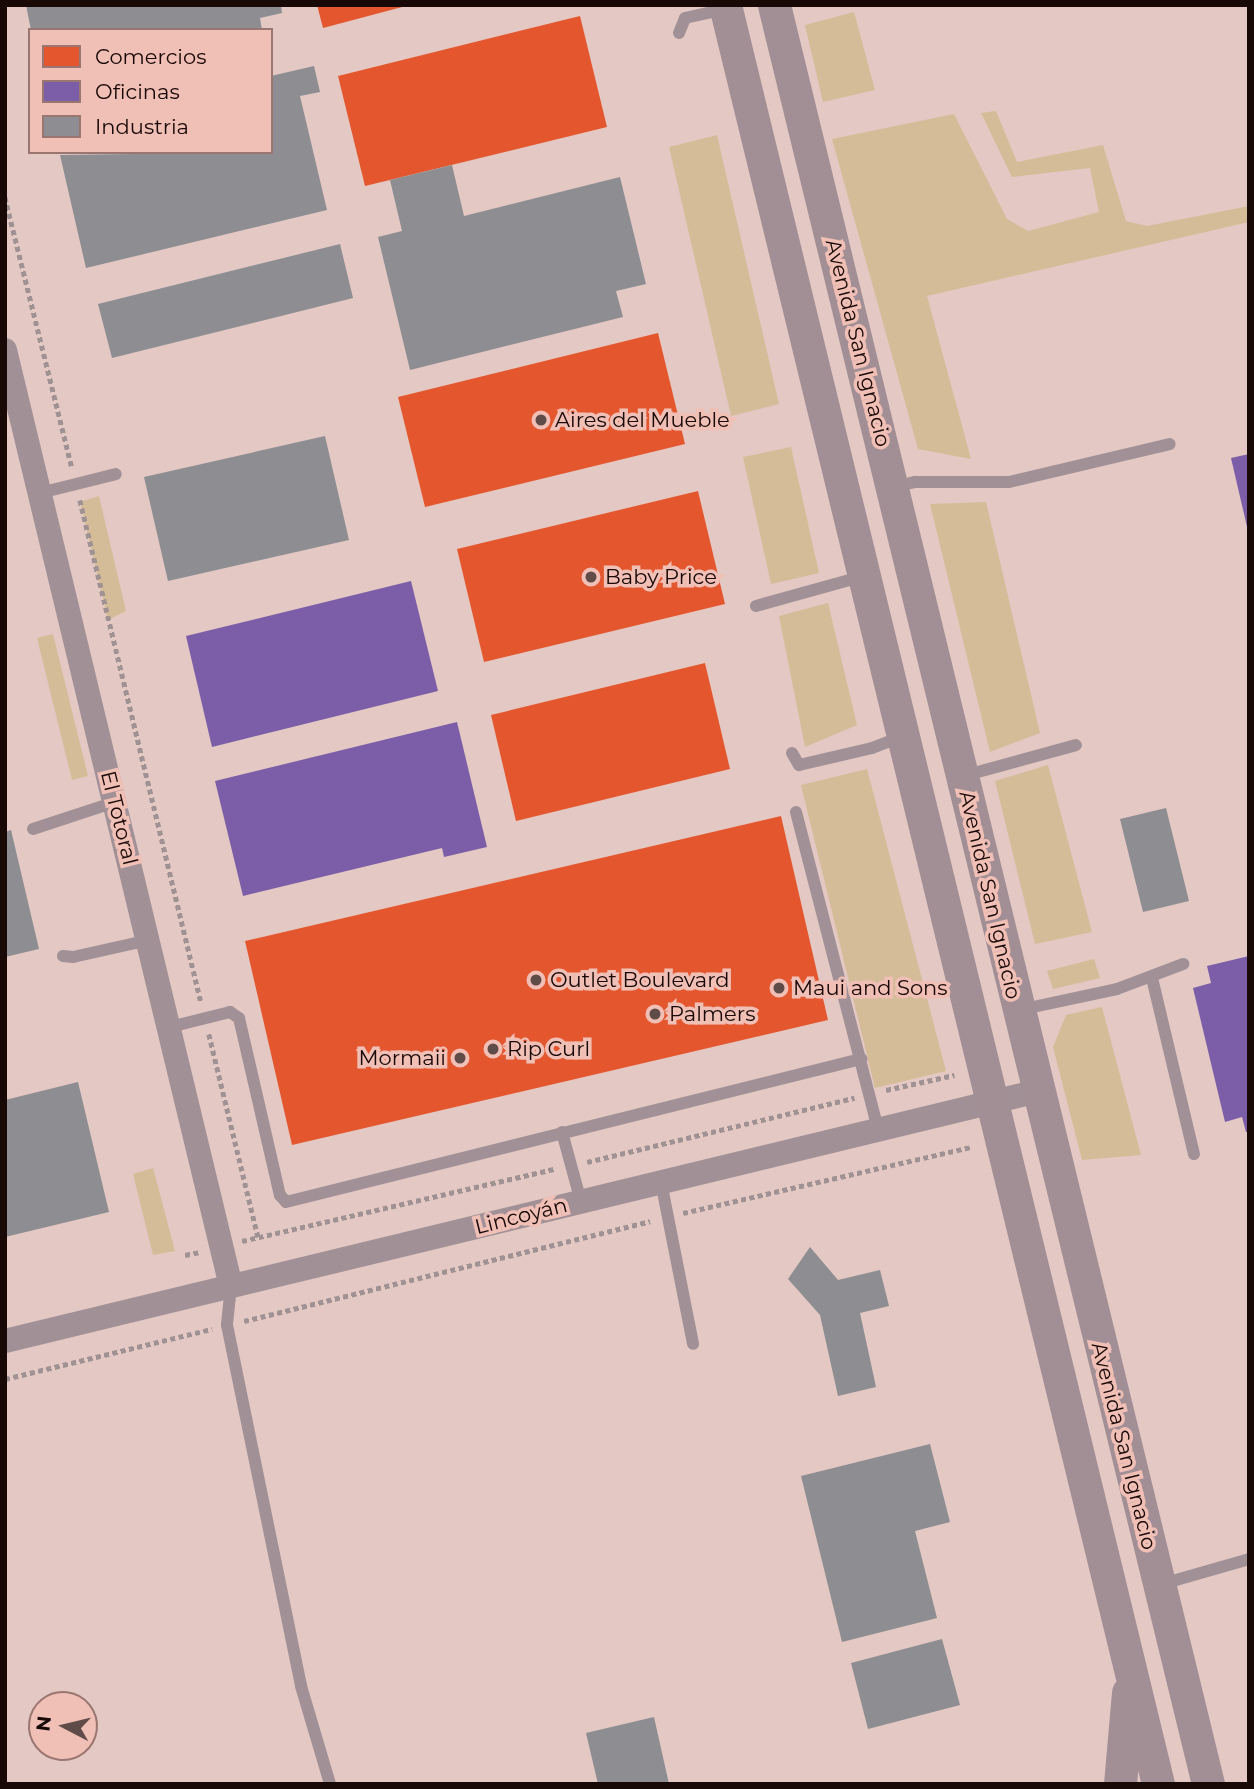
<!DOCTYPE html>
<html>
<head>
<meta charset="utf-8">
<style>
	body { margin:0 }
	#map { position:relative; width:1254px; height:1789px; overflow:hidden; background:#e3c8c3; font-family:Montserrat,sans-serif }
	div>[style] { position:absolute }
	.green>* { inset:0; background:#d5bc98 }
	.shops>* { inset:0; background:#e4572e }
	.offices>* { inset:0; background:#7b5ea7 }
	.industry>* { inset:0; background:#8d8d92 }
	.path>* { height:4.5px; margin-top:-2.25px; transform-origin:0; background:repeating-linear-gradient(90deg,#a09193 0 5px,transparent 0 8.5px) }
	.lane>* { height:12px; margin:-6px; padding:0 6px; transform-origin:6px; border-radius:6px; background:#a19197 }
	.street>* { height:24px; margin:-12px; padding:0 12px; transform-origin:12px; border-radius:12px; background:#a19197 }
	.secondary>* { height:33px; margin:-16.5px; padding:0 16.5px; transform-origin:16.5px; border-radius:16.5px; background:#a28f95 }
	.dots>* { width:19px; height:19px; translate:-50% -50%; box-sizing:border-box; border:4px solid #f0bfb6; border-radius:50% }
	span { translate:-50% -50%; white-space:nowrap; text-align:center; line-height:1.15; -webkit-text-stroke:7px #f0bfb6; paint-order:stroke }
	.street-label { font-size:21px; color:#180806 }
	.poi-label { font-size:21px; color:#180806 }
	.left { translate:0 -50%; text-align:left }
	.right { translate:-100% -50%; text-align:right }
	.frame { position:absolute; inset:0; border:7px solid #180806; pointer-events:none }
	.legend { position:absolute; left:28px; top:28px; width:245px; height:126px; box-sizing:border-box; background:#f0bfb6; border:2px solid #9a7670; margin:0; padding:9px 12px; list-style:none; font-size:21px; color:#180806 }
	.legend li { display:flex; align-items:center; gap:14px; height:35px }
	.legend b { width:35px; border:2px solid #9a7670 }
	.north { position:absolute; left:28px; top:1691px; width:70px; height:70px; box-sizing:border-box; background:#f0bfb6; border:2px solid #9a7670; border-radius:50%; rotate:277deg; font-size:19px; font-weight:700; line-height:28px; text-align:center; color:#180806 }
	.north::after { content:''; display:block; margin:auto; width:24px; height:32px; background:#5f4b48; clip-path:polygon(50% 0,100% 100%,50% 72%,0 100%) }
</style>
</head>
<body>
<div id="map">
	<div class="green">
		<i style="clip-path:polygon(854px 12px,875px 90px,823px 102px,805px 25px)"></i>
		<i style="clip-path:polygon(996px 111px,1017px 162px,1103px 145px,1126px 221px,1147px 226px,1249px 206px,1249px 222px,927px 296px,971px 459px,918px 449px,832px 139px,954px 114px,1007px 219px,1028px 231px,1099px 212px,1090px 168px,1012px 177px,981px 113px)"></i>
		<i style="clip-path:polygon(717px 135px,779px 404px,731px 416px,669px 147px)"></i>
		<i style="clip-path:polygon(791px 447px,819px 573px,771px 584px,743px 457px)"></i>
		<i style="clip-path:polygon(99px 496px,126px 611px,108px 620px,80px 502px)"></i>
		<i style="clip-path:polygon(986px 502px,1040px 733px,990px 752px,930px 504px)"></i>
		<i style="clip-path:polygon(828px 603px,857px 725px,805px 747px,779px 616px)"></i>
		<i style="clip-path:polygon(53px 634px,88px 776px,72px 780px,37px 638px)"></i>
		<i style="clip-path:polygon(1048px 765px,1092px 932px,1035px 944px,995px 781px)"></i>
		<i style="clip-path:polygon(867px 769px,946px 1071px,875px 1088px,801px 785px)"></i>
		<i style="clip-path:polygon(1094px 959px,1100px 978px,1053px 989px,1047px 971px)"></i>
		<i style="clip-path:polygon(1102px 1007px,1141px 1155px,1082px 1160px,1053px 1047px,1066px 1015px)"></i>
		<i style="clip-path:polygon(153px 1168px,175px 1251px,153px 1255px,133px 1174px)"></i>
	</div>
	<div class="shops">
		<i style="clip-path:polygon(317px 5px,405px 5px,406px 6px,323px 28px)"></i>
		<i style="clip-path:polygon(580px 16px,607px 127px,365px 186px,338px 76px)"></i>
		<i style="clip-path:polygon(658px 333px,685px 444px,425px 507px,398px 397px)"></i>
		<i style="clip-path:polygon(698px 491px,725px 604px,484px 662px,457px 549px)"></i>
		<i style="clip-path:polygon(705px 663px,730px 769px,516px 821px,491px 715px)"></i>
		<i style="clip-path:polygon(781px 816px,828px 1020px,292px 1145px,245px 941px)"></i>
	</div>
	<div class="offices">
		<i style="clip-path:polygon(1249px 454px,1249px 531px,1248px 531px,1231px 458px)"></i>
		<i style="clip-path:polygon(411px 581px,438px 691px,212px 747px,186px 636px)"></i>
		<i style="clip-path:polygon(457px 722px,487px 847px,444px 857px,442px 848px,243px 896px,215px 781px)"></i>
		<i style="clip-path:polygon(1249px 956px,1249px 1132px,1246px 1132px,1242px 1117px,1225px 1122px,1193px 988px,1211px 983px,1207px 966px)"></i>
	</div>
	<div class="industry">
		<i style="clip-path:polygon(26px 5px,281px 5px,282px 13px,260px 18px,262px 30px,31px 30px)"></i>
		<i style="clip-path:polygon(314px 66px,320px 92px,300px 96px,327px 210px,86px 268px,60px 155px,271px 152px,271px 76px)"></i>
		<i style="clip-path:polygon(452px 165px,464px 216px,620px 177px,646px 284px,616px 291px,623px 317px,410px 370px,378px 237px,402px 231px,390px 180px)"></i>
		<i style="clip-path:polygon(340px 244px,353px 298px,112px 358px,98px 304px)"></i>
		<i style="clip-path:polygon(325px 436px,349px 540px,168px 581px,144px 477px)"></i>
		<i style="clip-path:polygon(1166px 808px,1189px 901px,1143px 912px,1120px 819px)"></i>
		<i style="clip-path:polygon(11px 830px,39px 949px,5px 957px,5px 832px)"></i>
		<i style="clip-path:polygon(78px 1082px,109px 1212px,5px 1237px,5px 1100px)"></i>
		<i style="clip-path:polygon(810px 1247px,838px 1280px,880px 1270px,889px 1306px,860px 1313px,876px 1387px,838px 1396px,820px 1315px,788px 1279px)"></i>
		<i style="clip-path:polygon(930px 1444px,950px 1522px,915px 1531px,937px 1618px,842px 1642px,801px 1476px)"></i>
		<i style="clip-path:polygon(942px 1639px,960px 1705px,868px 1729px,851px 1663px)"></i>
		<i style="clip-path:polygon(654px 1717px,669px 1784px,598px 1784px,586px 1733px)"></i>
	</div>
	<div class="path">
		<i style="left:5px;top:197px;width:279px;rotate:76.1deg"></i>
		<i style="left:80px;top:500px;width:516px;rotate:76.45deg"></i>
		<i style="left:209px;top:1034px;width:209px;rotate:76.4deg"></i>
		<i style="left:886px;top:1090px;width:70px;rotate:-12.4deg"></i>
		<i style="left:587px;top:1162px;width:275px;rotate:-13.5deg"></i>
		<i style="left:683px;top:1213px;width:296px;rotate:-12.9deg"></i>
		<i style="left:242px;top:1241px;width:320px;rotate:-13deg"></i>
		<i style="left:185px;top:1255px;width:15px;rotate:-11deg"></i>
		<i style="left:244px;top:1321px;width:418px;rotate:-13.8deg"></i>
		<i style="left:5px;top:1379px;width:213px;rotate:-13.6deg"></i>
	</div>
	<div class="lane">
		<i style="left:679px;top:33px;width:16px;rotate:-68deg"></i>
		<i style="left:685px;top:18px;width:42px;rotate:-12.4deg"></i>
		<i style="left:893px;top:487px;width:23px;rotate:-13deg"></i>
		<i style="left:915px;top:482px;width:94px"></i>
		<i style="left:1009px;top:482px;width:165px;rotate:-13.3deg"></i>
		<i style="left:40px;top:493px;width:78px;rotate:-14deg"></i>
		<i style="left:756px;top:606px;width:112px;rotate:-15.5deg"></i>
		<i style="left:792px;top:753px;width:14px;rotate:60deg"></i>
		<i style="left:799px;top:765px;width:75px;rotate:-13.1deg"></i>
		<i style="left:872px;top:748px;width:33px;rotate:-21deg"></i>
		<i style="left:963px;top:776px;width:117px;rotate:-15.3deg"></i>
		<i style="left:796px;top:812px;width:328px;rotate:75.5deg"></i>
		<i style="left:33px;top:829px;width:86px;rotate:-18.2deg"></i>
		<i style="left:63px;top:956px;width:10px;rotate:6deg"></i>
		<i style="left:73px;top:957px;width:78px;rotate:-12.6deg"></i>
		<i style="left:1152px;top:978px;width:181px;rotate:76.6deg"></i>
		<i style="left:1019px;top:1010px;width:100px;rotate:-12.1deg"></i>
		<i style="left:1117px;top:989px;width:71px;rotate:-20.7deg"></i>
		<i style="left:170px;top:1027px;width:62px;rotate:-14deg"></i>
		<i style="left:230px;top:1012px;width:11px;rotate:34deg"></i>
		<i style="left:239px;top:1018px;width:182px;rotate:77deg"></i>
		<i style="left:280px;top:1195px;width:9px;rotate:49deg"></i>
		<i style="left:286px;top:1202px;width:593px;rotate:-13.97deg"></i>
		<i style="left:562px;top:1132px;width:73px;rotate:74.8deg"></i>
		<i style="left:661px;top:1182px;width:165px;rotate:78.8deg"></i>
		<i style="left:231px;top:1286px;width:39px;rotate:96deg"></i>
		<i style="left:227px;top:1325px;width:369px;rotate:78.4deg"></i>
		<i style="left:301px;top:1686px;width:102px;rotate:73.5deg"></i>
		<i style="left:1162px;top:1584px;width:91px;rotate:-16deg"></i>
	</div>
	<div class="street">
		<i style="left:5px;top:350px;width:963px;rotate:76.43deg"></i>
		<i style="left:5px;top:1341px;width:1063px;rotate:-13.6deg"></i>
	</div>
	<div class="secondary">
		<i style="left:725px;top:5px;width:1831px;rotate:76.32deg"></i>
		<i style="left:774px;top:5px;width:1831px;rotate:76.29deg"></i>
		<i style="left:1120px;top:1784px;width:92px;rotate:-85deg"></i>
	</div>
	<div class="dots">
		<i style="left:541px;top:420px;background:#5f4b48"></i>
		<i style="left:591px;top:577px;background:#5f4b48"></i>
		<i style="left:536px;top:980px;background:#5f4b48"></i>
		<i style="left:779px;top:988px;background:#5f4b48"></i>
		<i style="left:655px;top:1014px;background:#5f4b48"></i>
		<i style="left:493px;top:1049px;background:#5f4b48"></i>
		<i style="left:460px;top:1058px;background:#5f4b48"></i>
	</div>
	<div class="street-label">
		<span style="left:858px;top:343px;rotate:76deg">Avenida San Ignacio</span>
		<span style="left:119px;top:818px;rotate:76deg">El Totoral</span>
		<span style="left:990px;top:895px;rotate:77deg">Avenida San Ignacio</span>
		<span style="left:521px;top:1216px;rotate:-14deg">Lincoyán</span>
		<span style="left:1124px;top:1446px;rotate:76deg">Avenida San Ignacio</span>
	</div>
	<div class="poi-label">
		<span class="left" style="left:555px;top:420px">Aires del Mueble</span>
		<span class="left" style="left:605px;top:577px">Baby Price</span>
		<span class="left" style="left:550px;top:980px">Outlet Boulevard</span>
		<span class="left" style="left:793px;top:988px">Maui and Sons</span>
		<span class="left" style="left:669px;top:1014px">Palmers</span>
		<span class="left" style="left:507px;top:1049px">Rip Curl</span>
		<span class="right" style="left:446px;top:1058px">Mormaii</span>
	</div>
	<div class="frame"></div>
	<ul class="legend">
	<li><b style="height:19px;background:#e4572e"></b>Comercios</li>
	<li><b style="height:19px;background:#7b5ea7"></b>Oficinas</li>
	<li><b style="height:19px;background:#8d8d92"></b>Industria</li>
	</ul>
	<div class="north">N</div>
</div>
</body>
</html>
